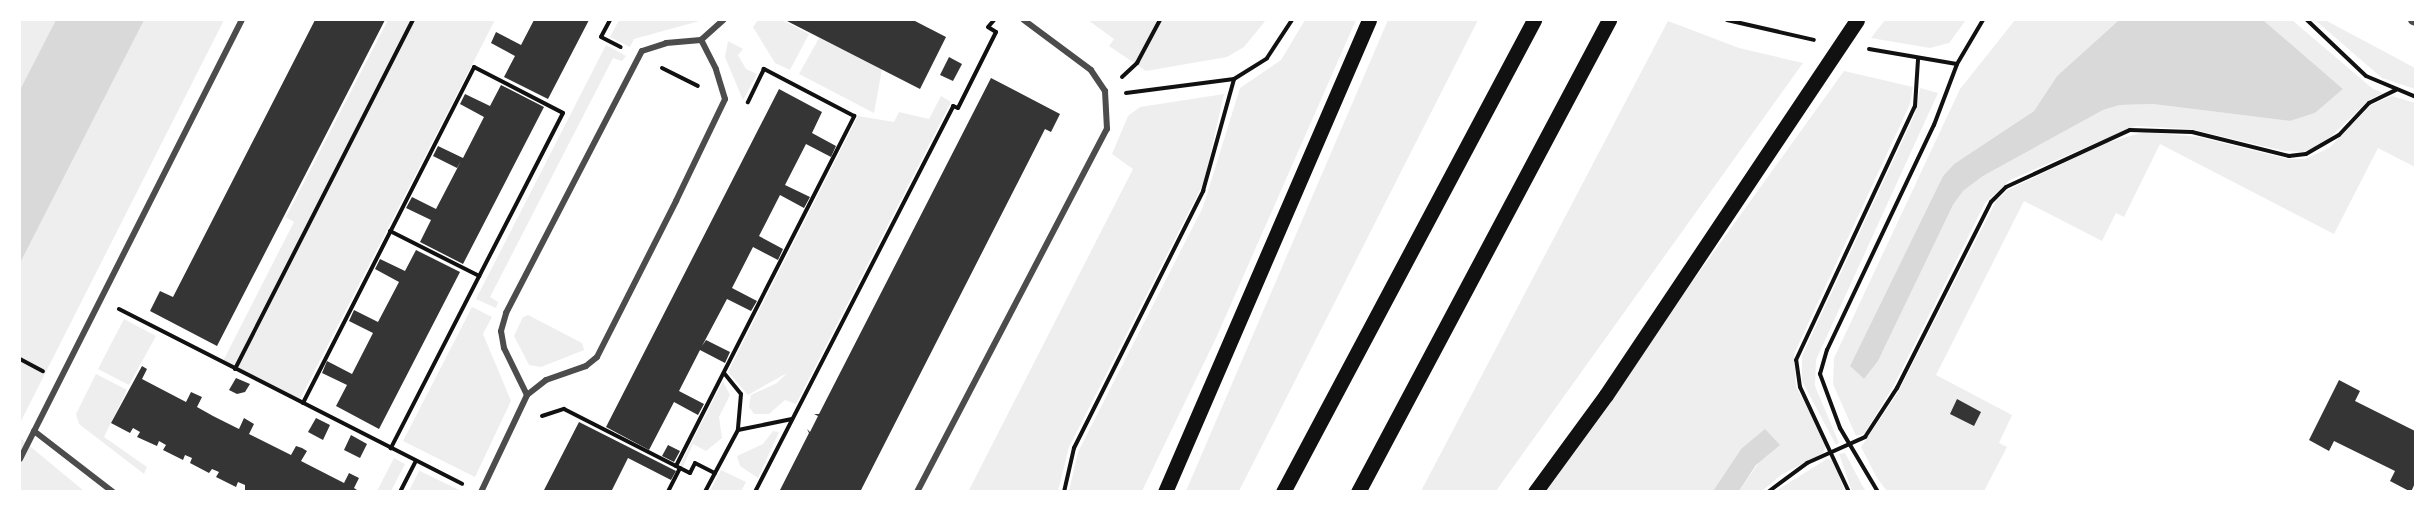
<!DOCTYPE html>
<html>
<head>
<meta charset="utf-8">
<style>
	body { margin:0 }
	#map { position:relative; width:2435px; height:511px; overflow:hidden; background:#fff; font-family:Raleway,sans-serif }
	div>[style] { position:absolute }
	.green>* { inset:0; background:#eee }
	.water>* { inset:0; background:#d9d9d9 }
	.building>* { inset:0; background:#353535 }
	.path>* { height:4px; margin:-2px; padding:0 2px; transform-origin:2px; border-radius:2px; background:#111 }
	.minor>* { height:6px; margin:-3px; padding:0 3px; transform-origin:3px; border-radius:3px; background:#4c4c4c }
	.tertiary>* { height:10px; margin:-5px; padding:0 5px; transform-origin:5px; border-radius:5px; background:#4c4c4c }
	.primary>* { height:15px; margin:-7.5px; padding:0 7.5px; transform-origin:7.5px; border-radius:7.5px; background:#111 }
	span { translate:-50% -50%; white-space:nowrap; text-align:center; line-height:1.15; -webkit-text-stroke:5px #fff; paint-order:stroke }
	.frame { position:absolute; inset:0; border:21px solid #fff; pointer-events:none }
</style>
</head>
<body>
<div id="map">
	<div class="green">
		<i style="clip-path:polygon(20px 20px,224px 20px,20px 423px)"></i>
		<i style="clip-path:polygon(388px 20px,495px 20px,300px 399px,223px 361px,294px 222px,286px 217px)"></i>
		<i style="clip-path:polygon(619px 20px,703px 20px,634px 39px,630px 47px,610px 37px)"></i>
		<i style="clip-path:polygon(758px 20px,782px 20px,809px 34px,790px 70px,775px 63px,753px 27px)"></i>
		<i style="clip-path:polygon(1088px 20px,1266px 20px,1244px 47px,1227px 57px,1146px 71px,1109px 46px,1114px 39px)"></i>
		<i style="clip-path:polygon(1305px 20px,1356px 20px,1217px 336px,1142px 491px,1069px 491px,1078px 452px,1203px 207px,1240px 88px,1281px 60px)"></i>
		<i style="clip-path:polygon(1388px 20px,1478px 20px,1239px 491px,1186px 491px)"></i>
		<i style="clip-path:polygon(1885px 20px,1966px 20px,1949px 43px,1930px 48px,1871px 38px)"></i>
		<i style="clip-path:polygon(2015px 20px,2119px 20px,2057px 76px,2034px 111px,1954px 164px,1943px 176px,1850px 366px,1864px 379px,1878px 361px,1953px 205px,1963px 191px,1983px 176px,2103px 110px,2120px 105px,2153px 104px,2290px 121px,2315px 113px,2343px 89px,2263px 20px,2292px 20px,2373px 89px,2383px 93px,2369px 100px,2323px 144px,2303px 152px,2284px 151px,2190px 129px,2136px 126px,2010px 180px,1985px 203px,1894px 385px,1864px 434px,1856px 436px,1833px 384px,1834px 358px,1960px 89px)"></i>
		<i style="clip-path:polygon(2315px 20px,2325px 20px,2415px 68px,2415px 89px,2382px 78px)"></i>
		<i style="clip-path:polygon(1668px 21px,1739px 48px,1803px 63px,1496px 491px,1421px 491px)"></i>
		<i style="clip-path:polygon(819px 38px,882px 69px,874px 113px,799px 74px)"></i>
		<i style="clip-path:polygon(728px 41px,743px 49px,738px 55px,746px 69px,757px 74px,743px 100px,725px 57px)"></i>
		<i style="clip-path:polygon(606px 45px,626px 56px,622px 61px,613px 58px,490px 297px,498px 302px,496px 308px,476px 299px)"></i>
		<i style="clip-path:polygon(1844px 71px,1913px 87px,1910px 104px,1794px 354px,1796px 387px,1823px 436px,1826px 446px,1823px 453px,1781px 475px,1762px 491px,1739px 491px,1760px 461px,1741px 449px,1713px 491px,1541px 492px)"></i>
		<i style="clip-path:polygon(1920px 88px,1938px 93px,1816px 360px,1815px 386px,1839px 443px,1836px 445px,1802px 381px,1802px 356px,1915px 114px)"></i>
		<i style="clip-path:polygon(1224px 94px,1204px 182px,1069px 447px,1058px 491px,968px 492px,1133px 169px,1112px 154px,1128px 116px,1140px 107px)"></i>
		<i style="clip-path:polygon(941px 96px,951px 102px,796px 404px,785px 400px,769px 414px,754px 414px,749px 407px,751px 395px,777px 383px,787px 373px,748px 395px,728px 372px,858px 116px,894px 122px,899px 112px,929px 119px)"></i>
		<i style="clip-path:polygon(2392px 96px,2415px 103px,2415px 167px,2378px 148px,2334px 234px,2160px 144px,2124px 217px,2116px 213px,2102px 241px,2024px 201px,1936px 375px,2012px 415px,1999px 443px,2007px 447px,1984px 491px,1887px 491px,1877px 478px,1861px 447px,1897px 394px,1996px 201px,2008px 190px,2106px 143px,2144px 132px,2199px 137px,2288px 159px,2305px 159px,2329px 148px,2371px 105px)"></i>
		<i style="clip-path:polygon(472px 307px,492px 317px,483px 334px,511px 401px,475px 477px,403px 441px)"></i>
		<i style="clip-path:polygon(528px 315px,582px 343px,584px 350px,541px 367px,529px 365px,514px 336px,523px 317px)"></i>
		<i style="clip-path:polygon(124px 319px,156px 336px,129px 385px,98px 369px)"></i>
		<i style="clip-path:polygon(96px 374px,127px 390px,104px 437px,147px 467px,144px 474px,79px 424px,76px 414px)"></i>
		<i style="clip-path:polygon(723px 381px,730px 395px,719px 417px,722px 438px,706px 451px,693px 444px,683px 467px,680px 465px)"></i>
		<i style="clip-path:polygon(773px 431px,779px 432px,758px 478px,740px 466px,737px 456px,763px 444px)"></i>
		<i style="clip-path:polygon(20px 438px,84px 491px,20px 491px)"></i>
		<i style="clip-path:polygon(1845px 453px,1862px 485px,1866px 491px,1852px 491px,1839px 454px)"></i>
		<i style="clip-path:polygon(394px 458px,405px 464px,391px 491px,377px 491px)"></i>
		<i style="clip-path:polygon(1827px 459px,1833px 460px,1845px 491px,1774px 492px)"></i>
		<i style="clip-path:polygon(721px 470px,746px 482px,741px 491px,710px 491px)"></i>
		<i style="clip-path:polygon(419px 471px,420px 471px,461px 491px,409px 491px)"></i>
	</div>
	<div class="water">
		<i style="clip-path:polygon(56px 20px,144px 20px,20px 263px,20px 90px)"></i>
		<i style="clip-path:polygon(2119px 20px,2263px 20px,2343px 89px,2315px 113px,2290px 121px,2153px 104px,2120px 105px,2103px 110px,1983px 176px,1963px 191px,1953px 205px,1878px 361px,1864px 379px,1850px 366px,1943px 176px,1954px 164px,2034px 111px,2057px 76px)"></i>
		<i style="clip-path:polygon(1765px 429px,1780px 445px,1756px 465px,1739px 491px,1713px 491px,1741px 449px)"></i>
	</div>
	<div class="building">
		<i style="clip-path:polygon(315px 20px,385px 20px,217px 346px,150px 311px,160px 291px,173px 297px)"></i>
		<i style="clip-path:polygon(534px 20px,589px 20px,548px 99px,504px 77px,515px 56px,491px 43px,496px 32px,521px 45px)"></i>
		<i style="clip-path:polygon(785px 20px,913px 20px,946px 37px,920px 89px)"></i>
		<i style="clip-path:polygon(949px 57px,962px 64px,953px 81px,940px 75px)"></i>
		<i style="clip-path:polygon(991px 78px,1060px 114px,1051px 132px,1045px 129px,860px 492px,779px 492px,809px 433px,807px 429px,810px 432px,818px 416px,814px 414px,819px 414px)"></i>
		<i style="clip-path:polygon(501px 85px,544px 107px,463px 264px,420px 242px,431px 220px,406px 208px,412px 197px,436px 209px,461px 161px,457px 168px,433px 156px,438px 146px,463px 158px,484px 117px,460px 104px,465px 94px,490px 106px)"></i>
		<i style="clip-path:polygon(779px 89px,822px 112px,812px 133px,836px 146px,831px 157px,806px 144px,785px 185px,810px 197px,804px 208px,780px 195px,759px 236px,783px 249px,778px 260px,753px 247px,732px 288px,757px 301px,751px 311px,727px 299px,702px 346px,706px 340px,730px 352px,725px 363px,700px 350px,679px 391px,704px 404px,698px 415px,674px 402px,649px 450px,606px 427px)"></i>
		<i style="clip-path:polygon(416px 250px,460px 272px,379px 429px,336px 406px,347px 385px,322px 373px,327px 361px,352px 374px,373px 333px,349px 321px,354px 310px,378px 322px,399px 282px,375px 269px,380px 259px,405px 271px)"></i>
		<i style="clip-path:polygon(142px 366px,147px 369px,142px 379px,186px 402px,191px 392px,202px 397px,197px 407px,213px 416px,239px 429px,244px 418px,254px 424px,249px 434px,291px 455px,296px 446px,302px 448px,307px 451px,301px 461px,344px 483px,349px 473px,359px 478px,354px 488px,360px 492px,245px 492px,245px 485px,238px 482px,236px 487px,216px 477px,219px 472px,212px 469px,209px 473px,190px 463px,192px 458px,185px 455px,183px 460px,163px 450px,166px 445px,159px 441px,157px 446px,137px 437px,140px 432px,133px 428px,130px 433px,111px 423px)"></i>
		<i style="clip-path:polygon(236px 378px,250px 384px,245px 392px,237px 394px,229px 390px)"></i>
		<i style="clip-path:polygon(2339px 380px,2360px 391px,2355px 401px,2415px 431px,2415px 483px,2411px 492px,2390px 481px,2395px 471px,2334px 441px,2329px 451px,2309px 440px)"></i>
		<i style="clip-path:polygon(1957px 399px,1981px 412px,1974px 426px,1950px 414px)"></i>
		<i style="clip-path:polygon(316px 418px,330px 425px,323px 440px,308px 432px)"></i>
		<i style="clip-path:polygon(579px 422px,676px 471px,671px 480px,628px 458px,611px 492px,543px 492px)"></i>
		<i style="clip-path:polygon(351px 435px,367px 444px,360px 458px,344px 450px)"></i>
		<i style="clip-path:polygon(668px 445px,680px 451px,674px 462px,662px 456px)"></i>
	</div>
	<div class="path">
		<i style="left:610px;top:20px;width:19px;rotate:118deg"></i>
		<i style="left:601px;top:37px;width:22px;rotate:27deg"></i>
		<i style="left:1727px;top:20px;width:89px;rotate:12.9deg"></i>
		<i style="left:2307px;top:20px;width:81px;rotate:43.5deg"></i>
		<i style="left:2366px;top:76px;width:54px;rotate:22.8deg"></i>
		<i style="left:1869px;top:49px;width:89px;rotate:9.7deg"></i>
		<i style="left:662px;top:68px;width:40px;rotate:26.6deg"></i>
		<i style="left:1122px;top:77px;width:21px;rotate:-43deg"></i>
		<i style="left:1137px;top:63px;width:49px;rotate:-61.9deg"></i>
		<i style="left:1126px;top:93px;width:109px;rotate:-7.4deg"></i>
		<i style="left:1234px;top:79px;width:39px;rotate:-32deg"></i>
		<i style="left:1267px;top:58px;width:45px;rotate:-56.7deg"></i>
		<i style="left:390px;top:231px;width:100px;rotate:26.8deg"></i>
		<i style="left:119px;top:309px;width:385px;rotate:27deg"></i>
		<i style="left:20px;top:359px;width:26px;rotate:28deg"></i>
		<i style="left:235px;top:369px;width:392px;rotate:-63deg"></i>
		<i style="left:724px;top:373px;width:27px;rotate:51deg"></i>
		<i style="left:741px;top:394px;width:36px;rotate:95deg"></i>
		<i style="left:303px;top:403px;width:377px;rotate:-63deg"></i>
		<i style="left:474px;top:67px;width:100px;rotate:27.3deg"></i>
		<i style="left:563px;top:113px;width:377px;rotate:117.2deg"></i>
		<i style="left:542px;top:416px;width:23px;rotate:-18deg"></i>
		<i style="left:564px;top:409px;width:130px;rotate:27deg"></i>
		<i style="left:680px;top:468px;width:27px;rotate:117deg"></i>
		<i style="left:676px;top:466px;width:393px;rotate:-63deg"></i>
		<i style="left:854px;top:116px;width:102px;rotate:-152.4deg"></i>
		<i style="left:764px;top:69px;width:37px;rotate:116deg"></i>
		<i style="left:680px;top:468px;width:11px;rotate:27deg"></i>
		<i style="left:690px;top:473px;width:11px;rotate:-63deg"></i>
		<i style="left:695px;top:463px;width:22px;rotate:27deg"></i>
		<i style="left:715px;top:473px;width:21px;rotate:118deg"></i>
		<i style="left:715px;top:473px;width:49px;rotate:-61.9deg"></i>
		<i style="left:738px;top:430px;width:55px;rotate:-11.5deg"></i>
		<i style="left:400px;top:492px;width:35px;rotate:-63deg"></i>
		<i style="left:755px;top:492px;width:434px;rotate:-62.8deg"></i>
		<i style="left:953px;top:106px;width:5px;rotate:22deg"></i>
		<i style="left:958px;top:108px;width:85px;rotate:-63.4deg"></i>
		<i style="left:996px;top:32px;width:9px;rotate:-148deg"></i>
		<i style="left:988px;top:27px;width:9px;rotate:-49deg"></i>
		<i style="left:1064px;top:492px;width:45px;rotate:-77.2deg"></i>
		<i style="left:1074px;top:448px;width:288px;rotate:-63.3deg"></i>
		<i style="left:1203px;top:191px;width:116px;rotate:-74.5deg"></i>
		<i style="left:1768px;top:492px;width:49px;rotate:-36.6deg"></i>
		<i style="left:1807px;top:463px;width:64px;rotate:-24.1deg"></i>
		<i style="left:1865px;top:437px;width:59px;rotate:-56.9deg"></i>
		<i style="left:1897px;top:388px;width:208px;rotate:-63.2deg"></i>
		<i style="left:1991px;top:202px;width:21px;rotate:-45deg"></i>
		<i style="left:2006px;top:187px;width:136px;rotate:-24.7deg"></i>
		<i style="left:2130px;top:130px;width:62px;rotate:1.8deg"></i>
		<i style="left:2192px;top:132px;width:100px;rotate:13.9deg"></i>
		<i style="left:2289px;top:156px;width:17px;rotate:-7deg"></i>
		<i style="left:2306px;top:154px;width:38px;rotate:-30deg"></i>
		<i style="left:2339px;top:135px;width:44px;rotate:-46.8deg"></i>
		<i style="left:2369px;top:103px;width:30px;rotate:-26deg"></i>
		<i style="left:1849px;top:492px;width:116px;rotate:-115deg"></i>
		<i style="left:1800px;top:387px;width:27px;rotate:-98deg"></i>
		<i style="left:1796px;top:360px;width:280px;rotate:-64.9deg"></i>
		<i style="left:1915px;top:106px;width:47px;rotate:-86.3deg"></i>
		<i style="left:1878px;top:492px;width:74px;rotate:-120.7deg"></i>
		<i style="left:1840px;top:428px;width:58px;rotate:-110.3deg"></i>
		<i style="left:1820px;top:374px;width:25px;rotate:-74deg"></i>
		<i style="left:1827px;top:350px;width:249px;rotate:-64.6deg"></i>
		<i style="left:1934px;top:125px;width:65px;rotate:-69.3deg"></i>
		<i style="left:1957px;top:64px;width:51px;rotate:-59.4deg"></i>
	</div>
	<div class="minor">
		<i style="left:527px;top:395px;width:52px;rotate:-116.1deg"></i>
		<i style="left:504px;top:348px;width:17px;rotate:-100deg"></i>
		<i style="left:501px;top:331px;width:19px;rotate:-74deg"></i>
		<i style="left:506px;top:313px;width:295px;rotate:-62.6deg"></i>
		<i style="left:642px;top:51px;width:25px;rotate:-18deg"></i>
		<i style="left:666px;top:43px;width:35px;rotate:-5deg"></i>
		<i style="left:701px;top:40px;width:30px;rotate:-42deg"></i>
		<i style="left:34px;top:431px;width:100px;rotate:37.7deg"></i>
		<i style="left:20px;top:459px;width:492px;rotate:-63.2deg"></i>
		<i style="left:481px;top:492px;width:107px;rotate:-64.6deg"></i>
		<i style="left:527px;top:395px;width:24px;rotate:-38deg"></i>
		<i style="left:546px;top:380px;width:42px;rotate:-19.3deg"></i>
		<i style="left:586px;top:366px;width:14px;rotate:-39deg"></i>
		<i style="left:597px;top:357px;width:175px;rotate:-63.1deg"></i>
		<i style="left:676px;top:201px;width:113px;rotate:-64.3deg"></i>
		<i style="left:725px;top:99px;width:31px;rotate:-107deg"></i>
		<i style="left:716px;top:69px;width:33px;rotate:-117deg"></i>
		<i style="left:917px;top:492px;width:410px;rotate:-62.4deg"></i>
		<i style="left:1107px;top:129px;width:38px;rotate:-93deg"></i>
		<i style="left:1105px;top:91px;width:25px;rotate:-124deg"></i>
		<i style="left:1091px;top:70px;width:84px;rotate:-143.3deg"></i>
	</div>
	<div class="tertiary">
		<i style="left:2413px;top:20px;width:3px;rotate:18deg"></i>
	</div>
	<div class="primary">
		<i style="left:1165px;top:492px;width:514px;rotate:-66.63deg"></i>
		<i style="left:1283px;top:492px;width:535px;rotate:-62deg"></i>
		<i style="left:1358px;top:492px;width:535px;rotate:-62deg"></i>
		<i style="left:1535px;top:492px;width:120px;rotate:-53.8deg"></i>
		<i style="left:1606px;top:395px;width:451px;rotate:-56.2deg"></i>
	</div>
	<div class="frame"></div>
</div>
</body>
</html>
